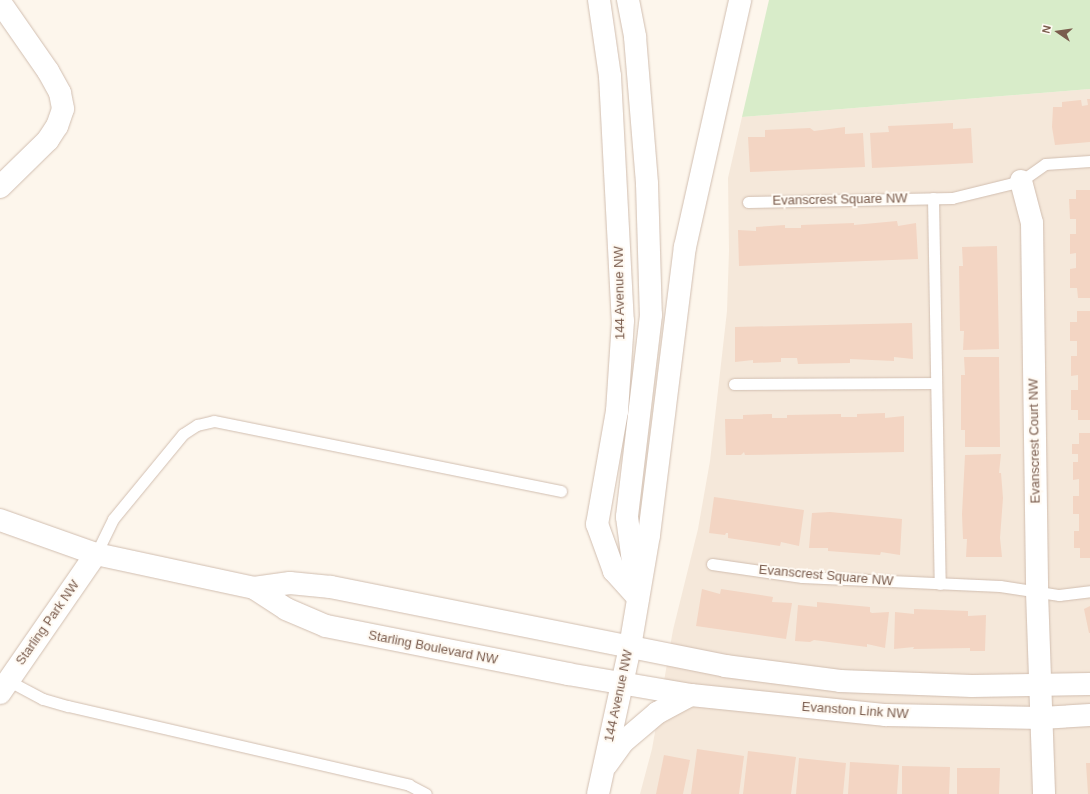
<!DOCTYPE html>
<html>
<head>
<meta charset="utf-8">
<style>
	body { margin:0 }
	#map { position:relative; width:1090px; height:794px; overflow:hidden; background:#fdf6ec; font-family:Helvetica,sans-serif }
	div>[style] { position:absolute }
	.residential>* { inset:0; background:#f5e8da }
	.green>* { inset:0; background:#d8ecc9 }
	.building>* { inset:0; background:#f3d5c3 }
	.roads { filter:drop-shadow(0 0 1px #d1beb0) drop-shadow(0 0 1px #d1beb0) }
	.lane>* { height:11px; margin:-5.5px; padding:0 5.5px; transform-origin:5.5px; border-radius:5.5px; background:#fff }
	.street>* { height:22px; margin:-11px; padding:0 11px; transform-origin:11px; border-radius:11px; background:#fff }
	.secondary>* { height:22px; margin:-11px; padding:0 11px; transform-origin:11px; border-radius:11px; background:#fff }
	span { translate:-50% -50%; white-space:nowrap; text-align:center; line-height:1.15; -webkit-text-stroke:4px #fffaf3; paint-order:stroke }
	.street-label { font-size:13px; color:#7a5c4d }
	.north { position:absolute; left:1038px; top:12px; width:40px; height:40px; -webkit-text-stroke:3px #fffaf3; paint-order:stroke; rotate:283deg; font-size:11px; font-weight:700; line-height:16px; text-align:center; color:#7a5c4d }
	.north::after { content:''; display:block; margin:auto; width:14px; height:18px; background:#7a5c4d; clip-path:polygon(50% 0,100% 100%,50% 72%,0 100%) }
</style>
</head>
<body>
<div id="map">
	<div class="residential">
		<i style="clip-path:polygon(1090px 89px,1090px 794px,640px 794px,652px 749px,673px 630px,698px 529px,710px 461px,727px 311px,729px 251px,728px 178px,742px 117px)"></i>
	</div>
	<div class="green">
		<i style="clip-path:polygon(769px 0,1090px 0,1090px 89px,742px 117px)"></i>
	</div>
	<div class="building">
		<i style="clip-path:polygon(1087px 99px,1090px 99px,1090px 142px,1055px 145px,1052px 127px,1053px 107px,1062px 107px,1062px 102px,1081px 100px,1082px 106px,1088px 105px)"></i>
		<i style="clip-path:polygon(953px 123px,953px 129px,971px 128px,973px 163px,872px 168px,870px 133px,889px 132px,888px 126px)"></i>
		<i style="clip-path:polygon(845px 127px,845px 134px,863px 133px,865px 167px,750px 172px,748px 137px,765px 137px,765px 130px,810px 128px,814px 131px)"></i>
		<i style="clip-path:polygon(1076px 190px,1090px 190px,1090px 298px,1078px 298px,1077px 288px,1070px 288px,1070px 269px,1076px 268px,1076px 253px,1070px 254px,1070px 234px,1076px 234px,1076px 219px,1070px 219px,1069px 199px,1076px 199px)"></i>
		<i style="clip-path:polygon(897px 221px,898px 226px,916px 223px,918px 259px,739px 266px,738px 230px,756px 231px,756px 227px,785px 225px,785px 228px,801px 228px,801px 225px,854px 223px,854px 225px)"></i>
		<i style="clip-path:polygon(997px 246px,999px 349px,963px 350px,964px 331px,960px 331px,959px 266px,963px 266px,962px 247px)"></i>
		<i style="clip-path:polygon(1077px 311px,1090px 311px,1090px 420px,1078px 420px,1078px 410px,1071px 410px,1071px 390px,1078px 390px,1078px 375px,1071px 376px,1071px 356px,1077px 356px,1077px 341px,1070px 341px,1070px 322px,1077px 322px)"></i>
		<i style="clip-path:polygon(912px 323px,913px 359px,894px 357px,894px 361px,850px 359px,850px 363px,798px 364px,797px 358px,781px 358px,781px 362px,753px 363px,753px 360px,735px 362px,735px 327px)"></i>
		<i style="clip-path:polygon(964px 357px,999px 357px,1000px 447px,965px 447px,965px 430px,961px 430px,961px 375px,965px 375px)"></i>
		<i style="clip-path:polygon(885px 413px,885px 418px,904px 416px,904px 452px,745px 455px,744px 452px,741px 455px,726px 455px,725px 419px,743px 419px,743px 415px,772px 414px,772px 418px,787px 418px,787px 415px,841px 414px,841px 417px,857px 417px,857px 414px)"></i>
		<i style="clip-path:polygon(1079px 433px,1090px 433px,1090px 558px,1080px 558px,1080px 548px,1074px 548px,1074px 531px,1079px 531px,1079px 514px,1073px 514px,1073px 496px,1079px 496px,1079px 479px,1073px 480px,1073px 462px,1078px 462px,1078px 454px,1072px 454px,1072px 444px,1079px 444px)"></i>
		<i style="clip-path:polygon(1001px 454px,999px 473px,1001px 473px,1003px 498px,1000px 538px,1002px 557px,966px 557px,967px 539px,963px 539px,962px 514px,965px 455px)"></i>
		<i style="clip-path:polygon(714px 497px,804px 510px,799px 546px,781px 542px,780px 546px,728px 538px,728px 533px,726px 533px,725px 535px,709px 533px)"></i>
		<i style="clip-path:polygon(830px 512px,902px 519px,900px 555px,881px 552px,880px 555px,828px 551px,828px 548px,809px 548px,812px 513px)"></i>
		<i style="clip-path:polygon(702px 589px,720px 594px,721px 589px,773px 597px,772px 602px,792px 603px,786px 639px,696px 626px)"></i>
		<i style="clip-path:polygon(817px 602px,870px 607px,870px 612px,872px 613px,889px 612px,885px 648px,867px 644px,867px 647px,814px 640px,810px 642px,795px 641px,798px 605px,817px 607px)"></i>
		<i style="clip-path:polygon(1090px 606px,1090px 633px,1089px 633px,1084px 609px)"></i>
		<i style="clip-path:polygon(914px 609px,968px 611px,968px 616px,986px 615px,985px 651px,970px 651px,970px 648px,913px 649px,914px 647px,894px 649px,895px 612px,914px 614px)"></i>
		<i style="clip-path:polygon(697px 749px,744px 756px,739px 794px,691px 794px)"></i>
		<i style="clip-path:polygon(748px 751px,796px 757px,791px 794px,743px 794px)"></i>
		<i style="clip-path:polygon(664px 755px,690px 760px,683px 794px,656px 794px)"></i>
		<i style="clip-path:polygon(799px 758px,846px 763px,843px 794px,796px 794px)"></i>
		<i style="clip-path:polygon(850px 762px,899px 765px,897px 794px,848px 794px)"></i>
		<i style="clip-path:polygon(1086px 763px,1090px 763px,1090px 794px,1088px 794px)"></i>
		<i style="clip-path:polygon(902px 766px,950px 767px,949px 794px,902px 794px)"></i>
		<i style="clip-path:polygon(957px 768px,1000px 768px,999px 794px,957px 794px)"></i>
	</div>
	<div class="roads">
		<div class="lane">
			<i style="left:933px;top:198px;width:386px;rotate:89deg"></i>
			<i style="left:748px;top:202px;width:204px;rotate:-1.1deg"></i>
			<i style="left:952px;top:198px;width:71px;rotate:-13.8deg"></i>
			<i style="left:1021px;top:181px;width:29px;rotate:-35deg"></i>
			<i style="left:1045px;top:164px;width:45px;rotate:-3.8deg"></i>
			<i style="left:734px;top:384px;width:202px;rotate:-0.3deg"></i>
			<i style="left:96px;top:554px;width:39px;rotate:-64deg"></i>
			<i style="left:113px;top:519px;width:110px;rotate:-50.5deg"></i>
			<i style="left:183px;top:434px;width:17px;rotate:-33deg"></i>
			<i style="left:197px;top:425px;width:17px;rotate:-13deg"></i>
			<i style="left:214px;top:421px;width:354px;rotate:11.4deg"></i>
			<i style="left:712px;top:564px;width:91px;rotate:8.2deg"></i>
			<i style="left:802px;top:577px;width:198px;rotate:2.6deg"></i>
			<i style="left:1000px;top:586px;width:60px;rotate:8.7deg"></i>
			<i style="left:1059px;top:595px;width:31px;rotate:-7deg"></i>
			<i style="left:9px;top:681px;width:38px;rotate:28deg"></i>
			<i style="left:43px;top:699px;width:26px;rotate:16deg"></i>
			<i style="left:68px;top:706px;width:350px;rotate:13deg"></i>
			<i style="left:409px;top:785px;width:19px;rotate:28deg"></i>
		</div>
		<div class="street">
			<i style="left:0;top:2px;width:84px;rotate:55.2deg"></i>
			<i style="left:48px;top:71px;width:25px;rotate:61deg"></i>
			<i style="left:60px;top:93px;width:16px;rotate:79deg"></i>
			<i style="left:63px;top:109px;width:18px;rotate:109deg"></i>
			<i style="left:57px;top:126px;width:17px;rotate:123deg"></i>
			<i style="left:48px;top:140px;width:67px;rotate:135.6deg"></i>
			<i style="left:1021px;top:181px;width:43px;rotate:75.3deg"></i>
			<i style="left:1032px;top:223px;width:369px;rotate:89.2deg"></i>
			<i style="left:1037px;top:592px;width:202px;rotate:88deg"></i>
			<i style="left:0;top:520px;width:102px;rotate:19.5deg"></i>
			<i style="left:96px;top:554px;width:162px;rotate:12.1deg"></i>
			<i style="left:0;top:693px;width:169px;rotate:-55.4deg"></i>
		</div>
		<div class="secondary">
			<i style="left:599px;top:0;width:77px;rotate:81.8deg"></i>
			<i style="left:610px;top:76px;width:245px;rotate:87deg"></i>
			<i style="left:623px;top:321px;width:90px;rotate:93.8deg"></i>
			<i style="left:617px;top:411px;width:115px;rotate:100deg"></i>
			<i style="left:597px;top:524px;width:50px;rotate:70.1deg"></i>
			<i style="left:614px;top:571px;width:36px;rotate:48deg"></i>
			<i style="left:628px;top:0;width:38px;rotate:79deg"></i>
			<i style="left:635px;top:37px;width:147px;rotate:85.3deg"></i>
			<i style="left:647px;top:184px;width:131px;rotate:88.3deg"></i>
			<i style="left:651px;top:315px;width:203px;rotate:96.8deg"></i>
			<i style="left:627px;top:517px;width:61px;rotate:82.4deg"></i>
			<i style="left:254px;top:588px;width:38px;rotate:33deg"></i>
			<i style="left:286px;top:609px;width:43px;rotate:23deg"></i>
			<i style="left:326px;top:626px;width:247px;rotate:11.2deg"></i>
			<i style="left:568px;top:674px;width:125px;rotate:9.7deg"></i>
			<i style="left:691px;top:695px;width:196px;rotate:5.9deg"></i>
			<i style="left:886px;top:715px;width:155px;rotate:1.1deg"></i>
			<i style="left:1041px;top:718px;width:49px;rotate:-3.5deg"></i>
			<i style="left:254px;top:588px;width:36px;rotate:-8deg"></i>
			<i style="left:290px;top:583px;width:41px;rotate:5.6deg"></i>
			<i style="left:331px;top:587px;width:402px;rotate:11.3deg"></i>
			<i style="left:725px;top:666px;width:116px;rotate:7.4deg"></i>
			<i style="left:840px;top:681px;width:132px;rotate:2.2deg"></i>
			<i style="left:972px;top:686px;width:118px;rotate:-1deg"></i>
			<i style="left:607px;top:764px;width:27px;rotate:-54deg"></i>
			<i style="left:623px;top:742px;width:45px;rotate:-40.5deg"></i>
			<i style="left:657px;top:713px;width:38px;rotate:-28deg"></i>
			<i style="left:598px;top:794px;width:150px;rotate:-77.7deg"></i>
			<i style="left:630px;top:647px;width:114px;rotate:-80.4deg"></i>
			<i style="left:649px;top:535px;width:290px;rotate:-82.9deg"></i>
			<i style="left:685px;top:247px;width:253px;rotate:-77.4deg"></i>
		</div>
	</div>
	<div class="street-label">
		<span style="left:840px;top:200px;rotate:-1deg">Evanscrest Square NW</span>
		<span style="left:620px;top:293px;rotate:-91deg">144 Avenue NW</span>
		<span style="left:1035px;top:441px;rotate:-91deg">Evanscrest Court NW</span>
		<span style="left:826px;top:576px;rotate:5deg">Evanscrest Square NW</span>
		<span style="left:48px;top:623px;rotate:-55deg">Starling Park NW</span>
		<span style="left:433px;top:648px;rotate:11deg">Starling Boulevard NW</span>
		<span style="left:619px;top:696px;rotate:-78deg">144 Avenue NW</span>
		<span style="left:855px;top:711px;rotate:4deg">Evanston Link NW</span>
	</div>
	<div class="north">N</div>
</div>
</body>
</html>
